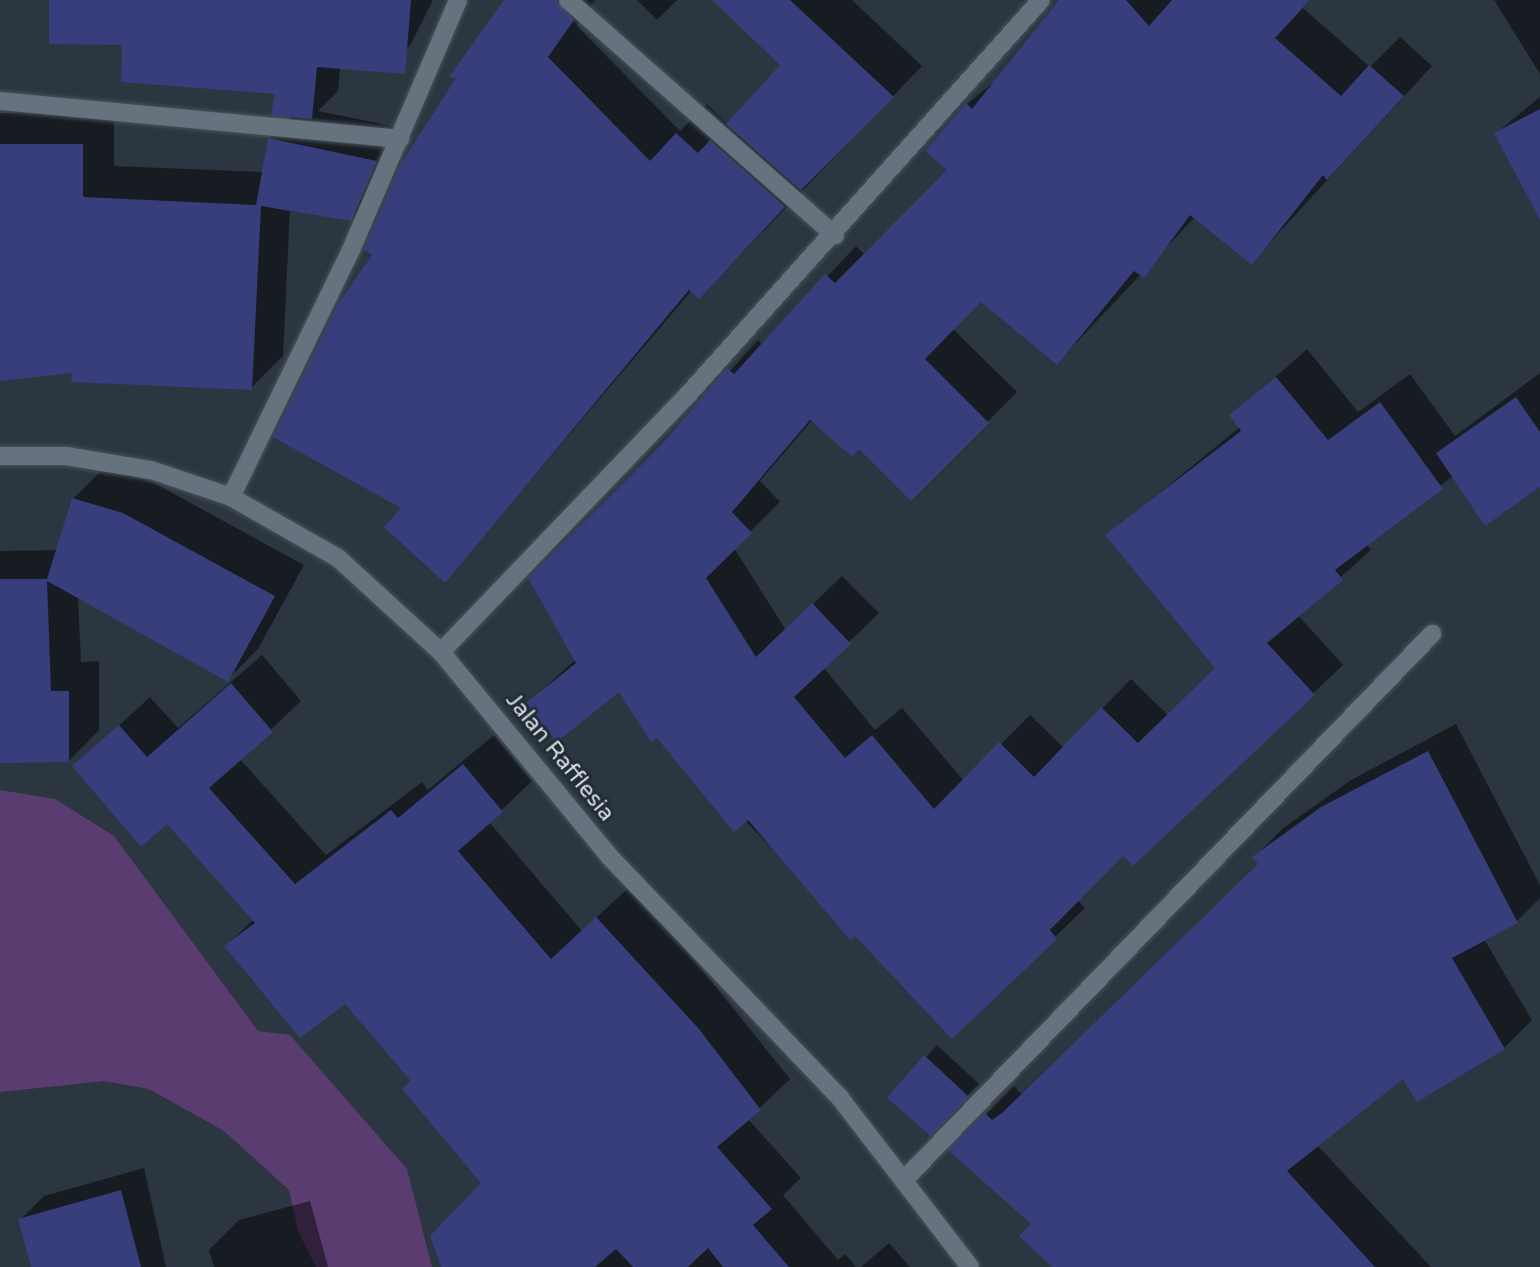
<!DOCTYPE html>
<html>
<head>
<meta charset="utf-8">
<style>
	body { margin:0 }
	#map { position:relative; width:1540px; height:1267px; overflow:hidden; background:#2b3640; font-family:"Varela Round",sans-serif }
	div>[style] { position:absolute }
	.green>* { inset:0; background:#5a3c71 }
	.shadow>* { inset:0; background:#0007 }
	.building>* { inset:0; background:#383d7b }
	.roads { filter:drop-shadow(0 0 2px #49535b) drop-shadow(0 0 2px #49535b) }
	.minor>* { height:18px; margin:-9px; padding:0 9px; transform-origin:9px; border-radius:9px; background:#66727e }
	span { translate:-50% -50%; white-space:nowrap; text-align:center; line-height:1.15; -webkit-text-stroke:6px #212c36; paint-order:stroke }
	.street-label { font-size:23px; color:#d4dbe2 }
</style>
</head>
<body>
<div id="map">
	<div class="green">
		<i style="clip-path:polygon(0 790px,55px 799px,114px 836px,258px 1031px,290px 1035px,407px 1169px,432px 1267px,316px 1267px,298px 1231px,289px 1190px,224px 1131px,149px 1089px,104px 1081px,0 1092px)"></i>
	</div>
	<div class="shadow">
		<i style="clip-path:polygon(51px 0,433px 0,411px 44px,384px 71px,340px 67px,338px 91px,318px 111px,407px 129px,382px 187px,350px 219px,290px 209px,283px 356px,251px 388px,74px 372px,0 379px,0 113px,114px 113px,114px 166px,263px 172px,269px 139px,292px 116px,277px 92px,123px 43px)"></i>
		<i style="clip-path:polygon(506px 0,595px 0,577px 26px,680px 131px,707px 104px,728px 124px,783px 65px,715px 0,852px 0,922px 66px,729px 267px,692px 290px,445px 581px,404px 508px,375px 254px)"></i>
		<i style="clip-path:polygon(637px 0,677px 0,657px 20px)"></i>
		<i style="clip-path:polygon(1061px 0,1310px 0,1303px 8px,1370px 67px,1400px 37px,1432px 66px,1252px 262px,1195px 217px,1057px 363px,981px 300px,953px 329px,1017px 392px,940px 470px,860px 447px,813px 419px,760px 481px,780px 502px,734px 548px,786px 630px,842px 576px,879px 613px,823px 667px,875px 730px,902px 708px,964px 781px,1030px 715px,1064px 748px,1131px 679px,1168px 715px,1217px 668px,1107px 536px,1240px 427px,1232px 416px,1307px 349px,1358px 412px,1410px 374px,1455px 436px,1540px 373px,1540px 485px,1453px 476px,1366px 544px,1371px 550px,1298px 615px,1343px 665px,1133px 864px,1123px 854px,1077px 900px,1085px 908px,952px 1036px,619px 689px,528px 703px,576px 659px,666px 443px,758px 340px,763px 345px,856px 246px,865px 255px,949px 169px,967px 104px,999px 78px)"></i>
		<i style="clip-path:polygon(1494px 0,1540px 0,1540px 74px)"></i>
		<i style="clip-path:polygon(1540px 97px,1540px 160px,1496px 133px)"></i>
		<i style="clip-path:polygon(104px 468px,154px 483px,304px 565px,258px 649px,227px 680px,78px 597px,81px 662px,99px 661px,99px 730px,69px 761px,0 761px,0 551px,58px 550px,74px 498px)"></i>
		<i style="clip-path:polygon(262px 655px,301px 701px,240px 759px,326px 855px,422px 782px,428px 790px,494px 735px,532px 781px,489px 822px,582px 931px,627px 889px,675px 936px,790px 1079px,748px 1119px,801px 1178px,783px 1195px,838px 1260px,845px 1254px,856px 1267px,443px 1267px,483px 1183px,413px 1080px,345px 1002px,254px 983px,226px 946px,254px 919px,167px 822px,75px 766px,150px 697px,178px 728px)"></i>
		<i style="clip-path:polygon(1456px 724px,1540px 885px,1540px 898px,1517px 921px,1484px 939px,1532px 1020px,1504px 1048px,1417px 1100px,1403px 1076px,1317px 1145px,1431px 1267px,1055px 1267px,1034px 1224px,951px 1150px,1014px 1086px,1021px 1094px,1032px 1085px,1260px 864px,1255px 857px,1282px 829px,1351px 780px)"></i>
		<i style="clip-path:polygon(937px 1045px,979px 1084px,931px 1133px,890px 1098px)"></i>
		<i style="clip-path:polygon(144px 1168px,166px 1267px,33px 1267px,20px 1220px,44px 1196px)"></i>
		<i style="clip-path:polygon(310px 1201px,328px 1267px,214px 1267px,209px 1250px,239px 1220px)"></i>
		<i style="clip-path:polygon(889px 1243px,910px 1267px,861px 1267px)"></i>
	</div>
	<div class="building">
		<i style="clip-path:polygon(49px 0,411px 0,405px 74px,317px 67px,312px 119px,271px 115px,275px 94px,121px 82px,122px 45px,49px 44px)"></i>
		<i style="clip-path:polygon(504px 0,557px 0,574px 20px,548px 57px,650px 161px,676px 133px,698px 153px,710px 140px,785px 207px,699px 299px,689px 290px,445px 583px,384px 527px,401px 508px,273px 437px,338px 304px,372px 255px,364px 249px,400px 165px,456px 78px,449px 77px)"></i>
		<i style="clip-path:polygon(712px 0,790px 0,894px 97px,801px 190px,726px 124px,780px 65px)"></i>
		<i style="clip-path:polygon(1059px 0,1126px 0,1149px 26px,1172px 0,1310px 0,1275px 38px,1341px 96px,1369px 65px,1404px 96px,1327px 180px,1323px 175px,1252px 265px,1190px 215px,1144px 278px,1134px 271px,1057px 365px,981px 302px,925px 359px,989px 423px,911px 501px,859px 449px,852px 457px,810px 420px,732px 512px,752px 533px,706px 578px,756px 657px,812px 603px,851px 644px,794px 697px,845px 758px,872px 735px,934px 809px,999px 742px,1034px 777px,1101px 707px,1138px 743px,1215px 668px,1105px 535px,1241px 431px,1229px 415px,1276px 377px,1328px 440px,1380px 402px,1443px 489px,1335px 570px,1343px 580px,1267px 643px,1315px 695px,1133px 866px,1123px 856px,1050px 930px,1057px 939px,952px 1039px,855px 936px,850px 940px,748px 820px,734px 832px,657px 738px,651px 742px,619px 692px,557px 742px,526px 703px,576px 663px,528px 578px,664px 442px,727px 368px,734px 374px,825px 274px,835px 283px,947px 170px,925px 151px,966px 103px,972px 109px)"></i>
		<i style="clip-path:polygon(1540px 109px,1540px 220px,1494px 133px)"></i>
		<i style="clip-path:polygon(268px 138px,377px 161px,351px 221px,261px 206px,252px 390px,71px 382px,72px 373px,0 381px,0 144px,83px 144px,83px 197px,256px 205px)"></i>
		<i style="clip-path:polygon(1516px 397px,1540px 432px,1540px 487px,1485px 526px,1436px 453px)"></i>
		<i style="clip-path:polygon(72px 498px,123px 513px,275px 596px,228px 682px,47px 581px,51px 691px,69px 691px,69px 762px,0 763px,0 579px,47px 579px)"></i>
		<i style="clip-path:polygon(231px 683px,273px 732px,209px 788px,295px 884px,391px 810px,398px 818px,463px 764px,503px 812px,458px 851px,551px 959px,596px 917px,699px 1029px,761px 1110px,717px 1147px,772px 1209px,753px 1225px,789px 1267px,723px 1267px,708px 1248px,688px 1267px,633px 1267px,616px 1249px,595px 1267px,441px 1267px,430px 1236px,481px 1183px,402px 1089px,411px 1081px,345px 1004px,300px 1038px,224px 946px,255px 923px,167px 824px,141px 847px,72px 766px,119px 725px,147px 757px)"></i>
		<i style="clip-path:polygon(1428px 751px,1518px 923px,1452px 958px,1505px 1049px,1417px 1102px,1403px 1079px,1287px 1171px,1375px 1267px,1052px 1267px,1019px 1236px,1031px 1224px,948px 1150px,985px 1113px,992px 1120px,1002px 1113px,1258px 864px,1252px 857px,1321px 807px)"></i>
		<i style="clip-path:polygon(924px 1055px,969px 1097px,931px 1136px,887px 1098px)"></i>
		<i style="clip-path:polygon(121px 1190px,141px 1267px,31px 1267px,18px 1219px)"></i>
	</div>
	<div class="roads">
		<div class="minor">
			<i style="left:568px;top:0;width:356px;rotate:41.4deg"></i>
			<i style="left:0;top:101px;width:402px;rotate:5.4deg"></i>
			<i style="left:0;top:456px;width:66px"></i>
			<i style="left:66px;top:456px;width:86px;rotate:9.4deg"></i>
			<i style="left:151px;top:470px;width:84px;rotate:18.6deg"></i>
			<i style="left:231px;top:497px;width:123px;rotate:29.7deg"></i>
			<i style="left:338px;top:558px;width:139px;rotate:42.4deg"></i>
			<i style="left:441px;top:652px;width:264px;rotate:50.5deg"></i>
			<i style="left:609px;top:856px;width:335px;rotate:46.3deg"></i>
			<i style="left:840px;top:1098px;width:213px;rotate:52.4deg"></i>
			<i style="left:231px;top:497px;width:275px;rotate:-64.1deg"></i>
			<i style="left:351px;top:250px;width:272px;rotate:-66.8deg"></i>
			<i style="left:441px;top:652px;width:351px;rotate:-46.2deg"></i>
			<i style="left:684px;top:399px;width:535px;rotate:-48.18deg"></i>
			<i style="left:904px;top:1180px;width:760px;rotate:-45.96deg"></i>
		</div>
	</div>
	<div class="street-label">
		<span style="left:560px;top:757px;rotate:51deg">Jalan Rafflesia</span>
	</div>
</div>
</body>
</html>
